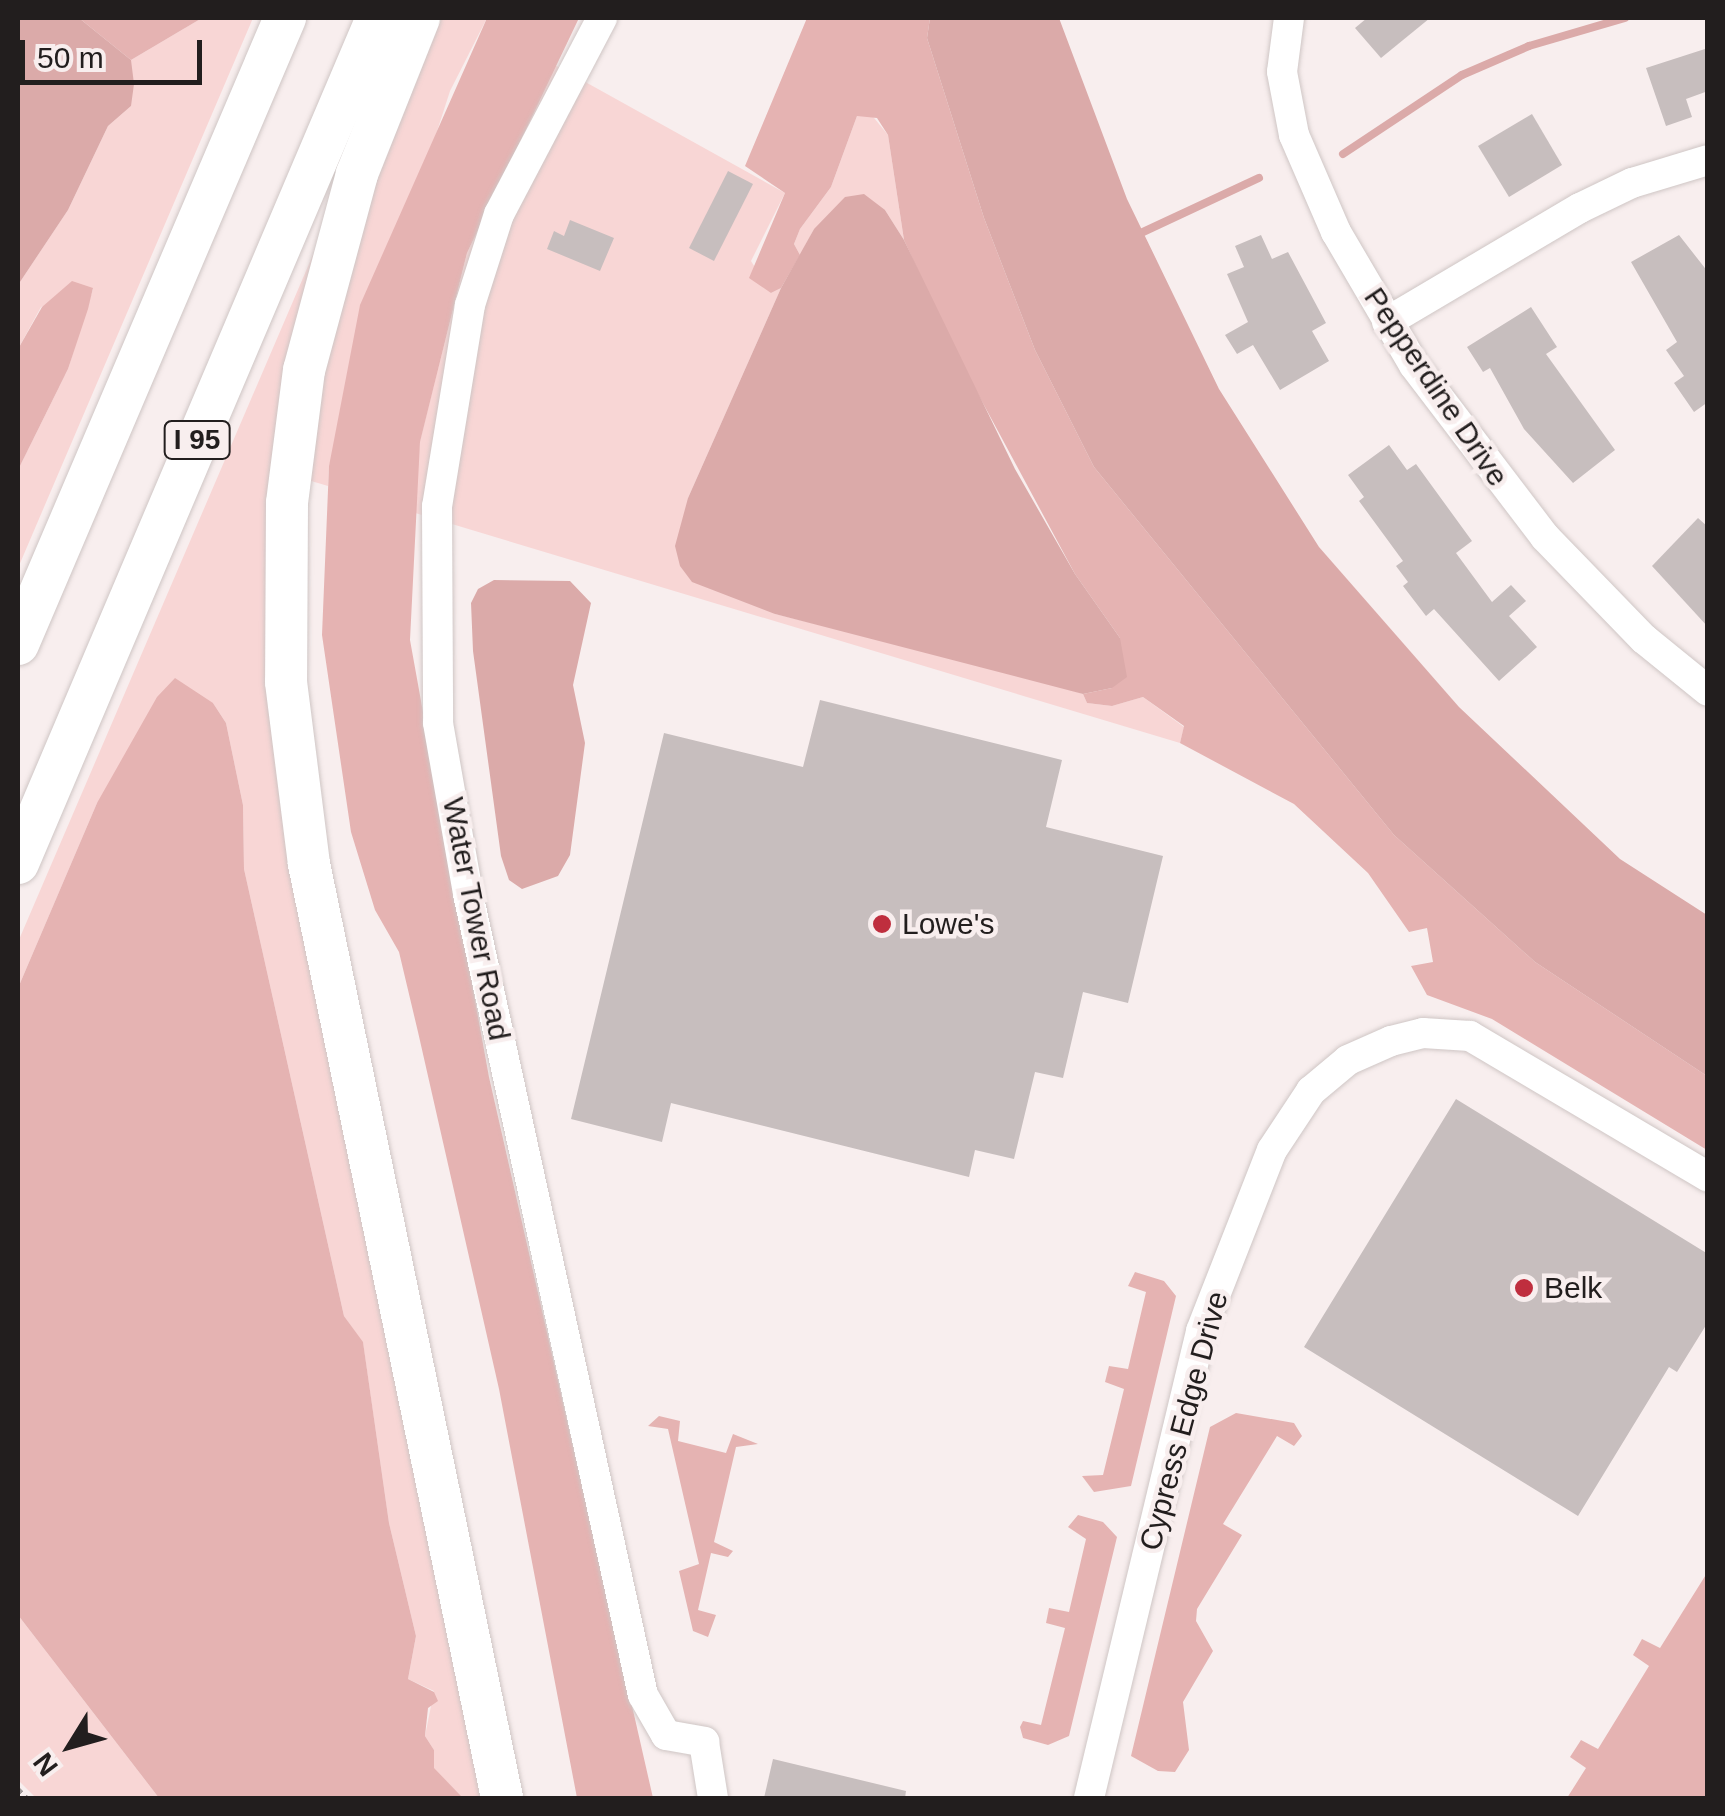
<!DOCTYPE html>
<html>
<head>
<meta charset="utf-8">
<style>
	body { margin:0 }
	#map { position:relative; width:1725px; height:1816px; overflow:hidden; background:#f8eeee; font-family:Helvetica,sans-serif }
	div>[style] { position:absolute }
	.green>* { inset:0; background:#f8d6d5 }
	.forest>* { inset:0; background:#e5b3b2 }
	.water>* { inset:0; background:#dbaaa9 }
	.stream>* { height:8px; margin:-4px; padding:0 4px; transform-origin:4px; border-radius:4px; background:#dbaaa9 }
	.building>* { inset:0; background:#c7bebe }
	.path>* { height:5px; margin-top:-2.5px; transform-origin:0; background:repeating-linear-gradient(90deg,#9f9898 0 5px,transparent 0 10px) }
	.roads { filter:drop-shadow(0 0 2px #cfc6c5) drop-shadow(0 0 2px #cfc6c5) }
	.minor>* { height:30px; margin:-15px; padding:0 15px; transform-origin:15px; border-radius:15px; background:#fff }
	.highway>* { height:42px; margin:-21px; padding:0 21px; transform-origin:21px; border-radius:21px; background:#fff }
	.dots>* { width:28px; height:28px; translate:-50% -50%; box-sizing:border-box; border:5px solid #f8eeee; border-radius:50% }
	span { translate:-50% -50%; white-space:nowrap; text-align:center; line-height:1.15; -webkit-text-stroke:9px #f8eeee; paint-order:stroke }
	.shield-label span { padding:2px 8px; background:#f8eeee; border:2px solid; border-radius:8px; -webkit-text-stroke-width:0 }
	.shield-label { font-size:28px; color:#221e1e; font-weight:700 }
	.street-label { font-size:30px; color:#221e1e }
	.poi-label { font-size:30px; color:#221e1e }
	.left { translate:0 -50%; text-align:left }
	.frame { position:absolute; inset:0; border:20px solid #221e1e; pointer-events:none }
	.north { position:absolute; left:20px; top:1696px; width:100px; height:100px; -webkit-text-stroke:8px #f8eeee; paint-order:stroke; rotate:233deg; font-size:28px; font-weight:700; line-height:40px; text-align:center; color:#221e1e }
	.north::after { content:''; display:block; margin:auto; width:35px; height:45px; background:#221e1e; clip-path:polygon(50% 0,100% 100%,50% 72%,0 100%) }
	.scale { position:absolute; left:20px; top:40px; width:182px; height:45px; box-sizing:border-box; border:5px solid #221e1e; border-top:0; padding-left:12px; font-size:30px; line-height:35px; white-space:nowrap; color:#221e1e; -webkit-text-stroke:8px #f8eeee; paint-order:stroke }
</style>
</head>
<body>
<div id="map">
	<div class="green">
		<i style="clip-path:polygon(202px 18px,253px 18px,18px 568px,18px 470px,68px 369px,93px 289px,41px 307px,18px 349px,18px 285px,68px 210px,108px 126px,131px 106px,131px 60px)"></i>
		<i style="clip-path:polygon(435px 18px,487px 18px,450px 91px,329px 466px,328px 486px,308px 480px,305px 447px,351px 235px)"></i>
		<i style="clip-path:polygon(553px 64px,785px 193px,751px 261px,771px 293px,781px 288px,688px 498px,775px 614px,1026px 675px,1083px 694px,1087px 703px,1112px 706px,1143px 697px,1184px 727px,1180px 743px,412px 512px,420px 441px,467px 253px)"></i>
		<i style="clip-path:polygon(870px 113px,888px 135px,904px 240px,885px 210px,814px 229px,800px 255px,794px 244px,800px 229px,831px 187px,857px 116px)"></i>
		<i style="clip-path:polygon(315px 250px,275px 550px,480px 1798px,463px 1798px,434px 1769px,434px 1750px,425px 1736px,434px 1691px,408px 1679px,416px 1636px,389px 1523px,363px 1343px,344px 1316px,244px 869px,243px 805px,226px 723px,213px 703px,97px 803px,18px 988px,18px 942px)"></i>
		<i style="clip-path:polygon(18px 1615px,159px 1798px,36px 1798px,18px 1780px)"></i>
	</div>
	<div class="forest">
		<i style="clip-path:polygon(79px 18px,202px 18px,131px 60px)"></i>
		<i style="clip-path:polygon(487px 18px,579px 18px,467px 253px,420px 442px,410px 640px,489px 1077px,653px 1798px,577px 1798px,499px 1389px,418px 1032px,399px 952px,375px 910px,351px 832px,322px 635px,329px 466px,360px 305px)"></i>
		<i style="clip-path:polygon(807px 18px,930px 18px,927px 38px,984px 218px,1035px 350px,1094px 467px,1394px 835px,1535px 962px,1707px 1076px,1707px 1150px,1492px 1019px,1427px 995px,1411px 966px,1433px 962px,1427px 928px,1409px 932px,1368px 873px,1294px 804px,1180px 743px,1184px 726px,1143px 697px,1112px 706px,1087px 703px,1083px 694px,1112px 688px,1120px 638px,1075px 574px,957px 355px,904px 240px,888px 135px,877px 118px,857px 116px,831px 187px,800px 229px,794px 244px,800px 255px,781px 288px,771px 293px,749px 278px,785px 193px,745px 166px)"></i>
		<i style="clip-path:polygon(72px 281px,93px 288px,88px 309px,68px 369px,18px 470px,18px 349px,42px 307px)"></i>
		<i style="clip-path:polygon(175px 678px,213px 703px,226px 723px,243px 805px,244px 869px,344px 1316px,363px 1342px,389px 1523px,416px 1636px,408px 1679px,434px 1692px,438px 1701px,428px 1708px,425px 1736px,434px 1750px,434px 1768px,463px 1798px,159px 1798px,18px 1615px,18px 988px,97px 803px,157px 697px)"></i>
		<i style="clip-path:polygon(1135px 1272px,1164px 1281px,1176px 1296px,1131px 1486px,1094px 1492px,1082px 1476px,1103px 1475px,1124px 1389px,1105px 1382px,1109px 1366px,1128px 1369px,1146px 1292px,1128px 1286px)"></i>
		<i style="clip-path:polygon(1236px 1413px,1294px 1423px,1302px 1436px,1294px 1446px,1277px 1436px,1223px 1524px,1242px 1535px,1197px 1609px,1196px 1621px,1213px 1651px,1183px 1702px,1189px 1750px,1175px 1772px,1158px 1771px,1131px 1756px,1210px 1427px)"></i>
		<i style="clip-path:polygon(659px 1416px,680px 1421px,678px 1441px,726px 1453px,733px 1434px,758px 1444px,736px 1447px,714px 1542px,733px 1551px,728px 1557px,711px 1553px,698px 1610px,716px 1615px,708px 1637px,693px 1631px,679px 1571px,699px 1564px,668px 1429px,648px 1426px)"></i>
		<i style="clip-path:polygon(1078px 1515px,1103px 1522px,1117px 1537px,1069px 1736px,1048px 1745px,1023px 1738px,1020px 1727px,1023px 1721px,1041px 1725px,1065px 1628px,1046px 1623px,1049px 1608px,1069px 1612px,1086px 1539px,1068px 1527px)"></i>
		<i style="clip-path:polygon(1707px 1573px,1707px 1798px,1567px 1798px,1586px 1768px,1570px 1757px,1581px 1740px,1598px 1749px,1649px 1666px,1633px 1655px,1642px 1639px,1660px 1648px)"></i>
	</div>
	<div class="water">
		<i style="clip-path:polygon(18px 18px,79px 18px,131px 60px,134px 84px,131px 106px,108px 126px,68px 210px,18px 285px)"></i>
		<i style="clip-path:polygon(930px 18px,1059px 18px,1127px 199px,1219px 389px,1319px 547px,1459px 707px,1620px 859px,1707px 915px,1707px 1076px,1535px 962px,1394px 835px,1094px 467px,1035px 350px,984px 218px,927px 38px)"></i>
		<i style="clip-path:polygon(864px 194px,885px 210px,904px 240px,1015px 469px,1075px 574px,1120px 638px,1127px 677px,1112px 688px,1083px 694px,775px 614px,692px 582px,680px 566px,675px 546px,688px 498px,781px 288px,814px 229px,845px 197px)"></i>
		<i style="clip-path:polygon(494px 580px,570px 581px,591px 603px,573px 685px,585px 743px,570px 855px,558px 876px,522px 889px,509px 880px,501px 856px,473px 651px,471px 603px,478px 589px)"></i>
	</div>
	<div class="stream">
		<i style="left:1343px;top:154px;width:143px;rotate:-33.6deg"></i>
		<i style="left:1462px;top:75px;width:73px;rotate:-23.4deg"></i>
		<i style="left:1529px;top:46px;width:100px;rotate:-16.3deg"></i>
		<i style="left:1143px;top:232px;width:128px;rotate:-25deg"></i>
	</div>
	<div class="building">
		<i style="clip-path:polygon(1367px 18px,1430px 18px,1381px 58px,1355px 28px)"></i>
		<i style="clip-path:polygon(1708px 48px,1708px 91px,1686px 99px,1692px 117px,1666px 126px,1646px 68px)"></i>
		<i style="clip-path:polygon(1532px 114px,1562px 165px,1509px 197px,1478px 146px)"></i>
		<i style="clip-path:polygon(728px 171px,753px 184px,714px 261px,689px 248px)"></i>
		<i style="clip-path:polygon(570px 220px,614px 238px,600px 271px,547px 249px,554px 231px,564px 236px)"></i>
		<i style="clip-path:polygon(1261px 235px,1272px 259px,1288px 252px,1326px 323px,1312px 331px,1329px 361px,1280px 390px,1253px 345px,1237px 354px,1225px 335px,1248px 322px,1227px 274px,1244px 267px,1235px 246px)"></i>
		<i style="clip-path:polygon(1679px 235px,1708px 272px,1708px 402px,1694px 412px,1674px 383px,1684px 376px,1666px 350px,1677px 342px,1631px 262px)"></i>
		<i style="clip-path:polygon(1531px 307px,1557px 347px,1546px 354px,1615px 450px,1573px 483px,1524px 429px,1490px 368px,1483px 372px,1467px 347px)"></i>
		<i style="clip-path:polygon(1389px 445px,1407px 470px,1416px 464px,1472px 541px,1456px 553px,1492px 602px,1511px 585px,1526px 601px,1509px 616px,1537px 647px,1499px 681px,1434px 609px,1426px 616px,1403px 586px,1408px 582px,1396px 566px,1403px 561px,1359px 501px,1364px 497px,1348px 475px)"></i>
		<i style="clip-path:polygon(1698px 518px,1708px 527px,1708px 627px,1652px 566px)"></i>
		<i style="clip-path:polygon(820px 700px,1062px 760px,1046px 827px,1163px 856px,1128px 1003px,1083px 992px,1063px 1078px,1035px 1072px,1014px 1159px,975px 1150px,969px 1177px,671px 1103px,662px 1142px,571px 1119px,664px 733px,803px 767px)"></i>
		<i style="clip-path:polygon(1456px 1099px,1708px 1254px,1708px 1322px,1677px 1372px,1669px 1367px,1578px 1516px,1304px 1347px)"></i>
		<i style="clip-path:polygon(773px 1759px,906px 1791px,905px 1798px,764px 1798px)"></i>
	</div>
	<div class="path">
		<i style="left:18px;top:1789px;width:13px;rotate:45deg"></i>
	</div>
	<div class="roads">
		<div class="minor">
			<i style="left:602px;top:18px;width:221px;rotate:117.7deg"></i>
			<i style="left:499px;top:214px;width:96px;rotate:107.7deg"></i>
			<i style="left:470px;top:305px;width:204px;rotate:99.3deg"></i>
			<i style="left:437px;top:506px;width:217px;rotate:89.7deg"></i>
			<i style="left:438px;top:723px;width:174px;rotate:80deg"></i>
			<i style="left:468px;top:894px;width:820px;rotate:77.68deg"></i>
			<i style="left:643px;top:1695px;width:46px;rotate:60.1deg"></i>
			<i style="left:666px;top:1735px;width:39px;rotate:10deg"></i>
			<i style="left:704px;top:1742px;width:57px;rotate:80.9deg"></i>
			<i style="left:1289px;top:18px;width:54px;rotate:97.4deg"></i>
			<i style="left:1282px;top:72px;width:64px;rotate:79.2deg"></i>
			<i style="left:1294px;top:135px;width:106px;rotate:66.6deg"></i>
			<i style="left:1336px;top:232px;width:154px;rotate:59.6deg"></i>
			<i style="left:1414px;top:365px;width:216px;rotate:52.7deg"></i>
			<i style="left:1545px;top:537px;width:142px;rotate:45.9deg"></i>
			<i style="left:1644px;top:639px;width:82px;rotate:39.1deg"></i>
			<i style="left:1387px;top:322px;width:224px;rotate:-30.6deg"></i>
			<i style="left:1580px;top:208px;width:58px;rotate:-25.7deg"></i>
			<i style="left:1632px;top:183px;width:79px;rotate:-16.8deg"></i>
			<i style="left:1089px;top:1798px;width:480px;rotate:-76.5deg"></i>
			<i style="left:1201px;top:1331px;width:194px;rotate:-68.6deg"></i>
			<i style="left:1272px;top:1150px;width:71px;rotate:-56.5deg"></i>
			<i style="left:1311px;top:1091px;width:48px;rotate:-40deg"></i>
			<i style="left:1348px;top:1060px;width:47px;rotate:-23.8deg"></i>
			<i style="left:1391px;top:1041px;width:33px;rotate:-14deg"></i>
			<i style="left:1423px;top:1033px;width:47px;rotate:3.7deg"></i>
			<i style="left:1470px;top:1036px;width:277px;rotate:30.6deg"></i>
		</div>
		<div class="highway">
			<i style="left:419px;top:18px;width:168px;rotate:111.7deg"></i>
			<i style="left:357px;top:174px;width:203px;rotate:105.1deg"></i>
			<i style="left:304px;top:370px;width:134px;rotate:97.3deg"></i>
			<i style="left:287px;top:503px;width:179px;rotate:90.3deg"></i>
			<i style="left:286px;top:682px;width:183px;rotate:82.8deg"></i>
			<i style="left:309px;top:864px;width:954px;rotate:78.32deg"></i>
			<i style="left:18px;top:644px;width:681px;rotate:-66.9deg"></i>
			<i style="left:18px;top:863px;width:918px;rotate:-66.98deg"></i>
		</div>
	</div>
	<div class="dots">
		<i style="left:882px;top:924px;background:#bf2e3e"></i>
		<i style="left:1524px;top:1288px;background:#bf2e3e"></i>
	</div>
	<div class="shield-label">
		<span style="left:197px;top:440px">I 95</span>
	</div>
	<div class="street-label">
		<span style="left:1436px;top:387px;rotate:56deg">Pepperdine Drive</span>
		<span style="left:476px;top:919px;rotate:79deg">Water Tower Road</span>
		<span style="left:1184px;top:1421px;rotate:-75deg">Cypress Edge Drive</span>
	</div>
	<div class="poi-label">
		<span class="left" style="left:902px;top:924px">Lowe's</span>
		<span class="left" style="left:1544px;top:1288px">Belk</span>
	</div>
	<div class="frame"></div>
	<div class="north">N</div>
	<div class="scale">50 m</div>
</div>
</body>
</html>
